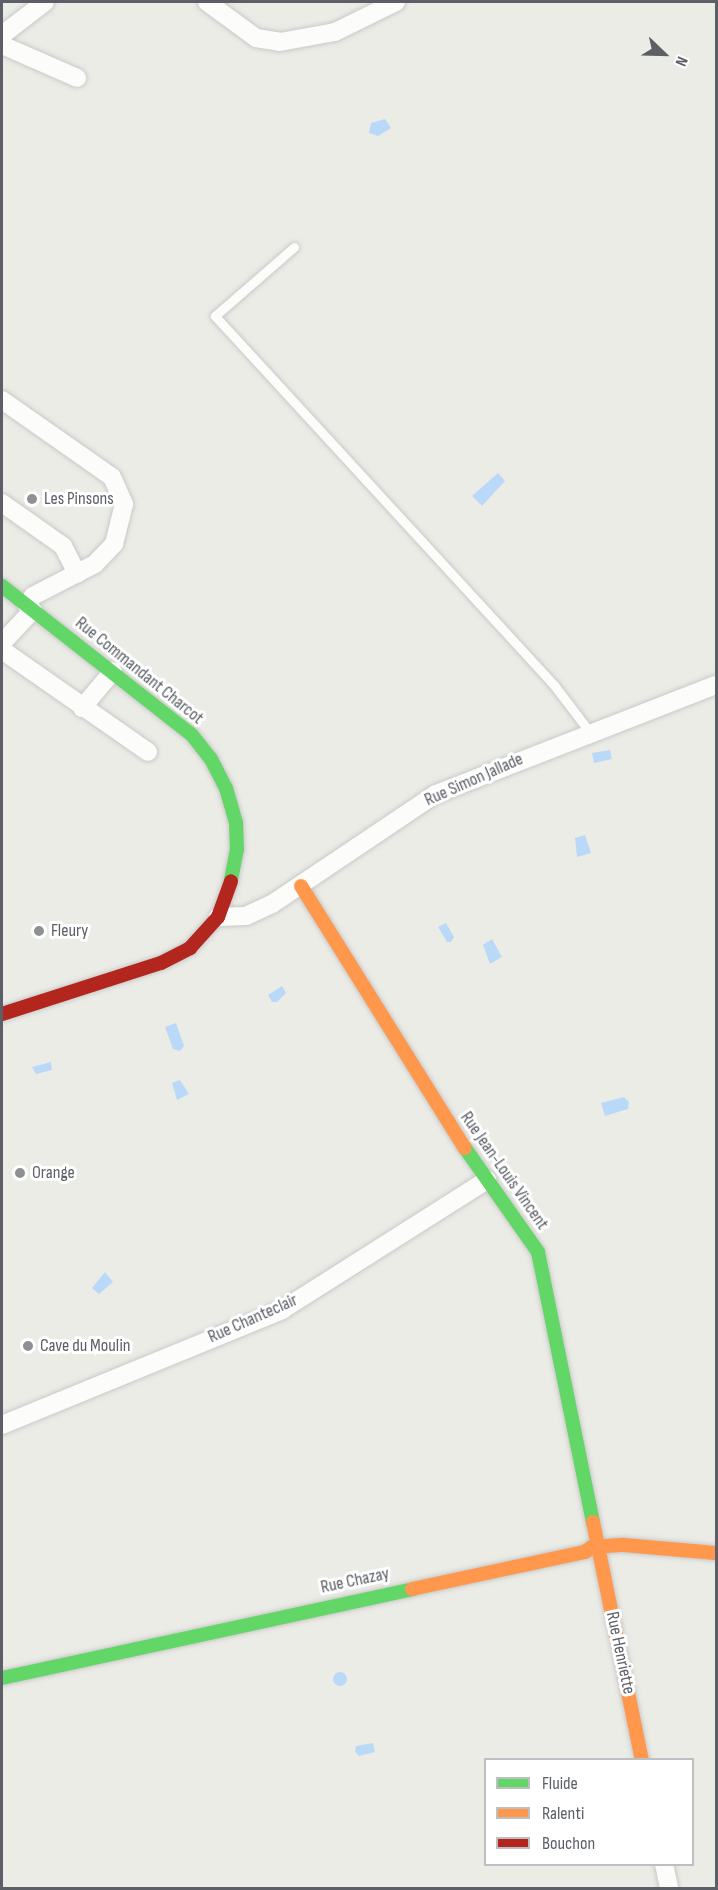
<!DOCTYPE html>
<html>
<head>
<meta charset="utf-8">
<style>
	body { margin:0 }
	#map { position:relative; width:718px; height:1890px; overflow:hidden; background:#ecece7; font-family:"Sofia Sans Condensed",sans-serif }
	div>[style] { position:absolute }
	.water>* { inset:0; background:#bad9f8 }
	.round { border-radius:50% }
	.roads { filter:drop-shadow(0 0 2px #c9c9c8) drop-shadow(0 0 2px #c9c9c8) }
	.lane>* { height:9px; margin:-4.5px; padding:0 4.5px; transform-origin:4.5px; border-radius:4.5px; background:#fcfcfb }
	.street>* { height:18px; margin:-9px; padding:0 9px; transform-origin:9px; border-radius:9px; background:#fcfcfb }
	.fast>* { height:14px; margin:-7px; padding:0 7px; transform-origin:7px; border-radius:7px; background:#63d668 }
	.slow>* { height:14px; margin:-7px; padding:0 7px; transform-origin:7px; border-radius:7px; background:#ff974d }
	.jam>* { height:14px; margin:-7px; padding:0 7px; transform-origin:7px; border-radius:7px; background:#b3261e }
	.dots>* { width:16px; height:16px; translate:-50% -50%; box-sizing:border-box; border:3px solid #fff; border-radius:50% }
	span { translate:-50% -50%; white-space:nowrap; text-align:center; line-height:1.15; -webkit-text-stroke:6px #fff; paint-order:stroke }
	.poi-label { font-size:18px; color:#5c6066 }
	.left { translate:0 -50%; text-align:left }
	.street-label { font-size:18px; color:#5c6066 }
	.frame { position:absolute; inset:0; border:3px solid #5c6066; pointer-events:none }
	.legend { position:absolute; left:484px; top:1758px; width:210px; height:108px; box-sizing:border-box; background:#fff; border:2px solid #bebfc2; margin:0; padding:8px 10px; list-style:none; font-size:18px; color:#5c6066 }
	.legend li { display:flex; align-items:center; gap:12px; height:30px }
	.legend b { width:30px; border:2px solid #bebfc2 }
	.north { position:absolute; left:634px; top:24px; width:60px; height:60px; -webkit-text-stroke:4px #fff; paint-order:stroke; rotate:113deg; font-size:16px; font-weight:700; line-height:24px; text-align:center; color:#5c6066 }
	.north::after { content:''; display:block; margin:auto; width:21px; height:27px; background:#5c6066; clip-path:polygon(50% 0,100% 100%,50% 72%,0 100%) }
</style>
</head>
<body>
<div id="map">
	<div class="water">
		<i style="clip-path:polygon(385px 119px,391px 128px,378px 136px,369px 133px,371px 123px)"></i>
		<i style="clip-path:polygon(498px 473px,505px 481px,482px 506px,472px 496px)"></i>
		<i style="clip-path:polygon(610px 750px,612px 759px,594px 763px,592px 753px)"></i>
		<i style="clip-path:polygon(585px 835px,591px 853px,577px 857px,575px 838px)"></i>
		<i style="clip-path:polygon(446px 923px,454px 937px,451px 942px,447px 942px,438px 927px)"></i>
		<i style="clip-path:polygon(492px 939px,502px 957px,490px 964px,483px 945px)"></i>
		<i style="clip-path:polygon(282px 986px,286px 993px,277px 1002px,272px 1002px,268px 995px)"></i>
		<i style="clip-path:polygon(176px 1023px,184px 1046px,180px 1051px,173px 1049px,165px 1027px)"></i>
		<i style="clip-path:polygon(51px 1062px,52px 1070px,36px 1074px,32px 1067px)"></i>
		<i style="clip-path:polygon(180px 1080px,189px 1094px,177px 1100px,172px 1083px)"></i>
		<i style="clip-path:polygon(624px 1097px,629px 1102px,628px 1109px,605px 1116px,601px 1103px)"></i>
		<i style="clip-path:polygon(105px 1272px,113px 1282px,99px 1294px,92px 1288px)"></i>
		<i class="round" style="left:333px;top:1672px;width:14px;height:14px"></i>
		<i style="clip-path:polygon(373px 1743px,375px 1752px,359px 1756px,355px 1752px,356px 1746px)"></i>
	</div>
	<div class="roads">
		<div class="lane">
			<i style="left:294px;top:247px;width:105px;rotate:138.9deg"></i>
			<i style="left:215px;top:316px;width:501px;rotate:47.43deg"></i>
			<i style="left:554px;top:685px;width:58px;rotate:52.7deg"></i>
		</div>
		<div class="street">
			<i style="left:207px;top:2px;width:61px;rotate:36.3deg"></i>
			<i style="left:256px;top:38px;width:24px;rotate:9deg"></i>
			<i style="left:280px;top:42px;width:56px;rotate:-10.3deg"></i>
			<i style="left:335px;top:32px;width:68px;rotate:-26.2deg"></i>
			<i style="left:2px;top:35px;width:54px;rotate:-37.5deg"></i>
			<i style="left:2px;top:45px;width:82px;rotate:23.7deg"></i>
			<i style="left:2px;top:400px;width:134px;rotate:35deg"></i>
			<i style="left:112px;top:477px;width:30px;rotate:66deg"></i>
			<i style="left:124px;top:504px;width:41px;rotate:104deg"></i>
			<i style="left:114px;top:544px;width:28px;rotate:134deg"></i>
			<i style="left:95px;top:564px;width:70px;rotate:152.7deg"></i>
			<i style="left:33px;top:596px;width:11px;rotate:124deg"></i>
			<i style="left:2px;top:503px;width:75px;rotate:35.2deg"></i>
			<i style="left:63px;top:546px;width:31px;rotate:63deg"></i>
			<i style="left:2px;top:643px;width:45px;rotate:-46.8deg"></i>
			<i style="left:2px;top:650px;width:178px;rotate:34.9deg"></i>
			<i style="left:82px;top:708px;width:48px;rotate:-50deg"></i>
			<i style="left:218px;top:917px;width:28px;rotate:-2deg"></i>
			<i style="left:246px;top:916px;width:29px;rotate:-25deg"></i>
			<i style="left:272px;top:904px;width:197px;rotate:-33.9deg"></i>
			<i style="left:436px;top:794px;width:300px;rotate:-21.3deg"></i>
			<i style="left:2px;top:1425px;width:303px;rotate:-22.3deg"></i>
			<i style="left:282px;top:1310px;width:243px;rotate:-32.4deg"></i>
			<i style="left:664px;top:1864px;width:25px;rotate:78deg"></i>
		</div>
		<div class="fast">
			<i style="left:2px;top:586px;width:241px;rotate:38.1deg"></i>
			<i style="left:192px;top:735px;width:31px;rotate:52deg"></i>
			<i style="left:211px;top:759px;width:33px;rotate:63deg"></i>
			<i style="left:226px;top:788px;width:35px;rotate:74deg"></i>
			<i style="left:236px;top:822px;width:27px;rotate:88deg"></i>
			<i style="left:237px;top:849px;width:33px;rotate:101deg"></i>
			<i style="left:465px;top:1148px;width:127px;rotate:54.9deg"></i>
			<i style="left:538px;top:1252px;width:276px;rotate:78.5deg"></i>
			<i style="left:2px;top:1678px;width:420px;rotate:-12.2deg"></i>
		</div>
		<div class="slow">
			<i style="left:301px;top:886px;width:309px;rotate:58deg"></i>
			<i style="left:593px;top:1522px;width:243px;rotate:78.4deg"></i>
			<i style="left:412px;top:1589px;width:177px;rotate:-12.1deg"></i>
			<i style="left:585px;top:1552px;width:9px;rotate:-36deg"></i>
			<i style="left:592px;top:1547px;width:32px;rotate:-4deg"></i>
			<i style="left:624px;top:1545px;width:92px;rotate:5deg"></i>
		</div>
		<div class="jam">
			<i style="left:2px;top:1014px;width:167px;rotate:-17.8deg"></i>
			<i style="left:161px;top:963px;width:33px;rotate:-27deg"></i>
			<i style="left:190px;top:948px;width:42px;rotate:-47.9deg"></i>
			<i style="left:218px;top:917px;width:38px;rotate:-70deg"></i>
		</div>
	</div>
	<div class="dots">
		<i style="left:32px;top:499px;background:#8e9193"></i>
		<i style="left:39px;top:931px;background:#8e9193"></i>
		<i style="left:20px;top:1173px;background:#8e9193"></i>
		<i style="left:28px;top:1346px;background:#8e9193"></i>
	</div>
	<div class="poi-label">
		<span class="left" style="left:44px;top:499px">Les Pinsons</span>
		<span class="left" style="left:51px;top:931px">Fleury</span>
		<span class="left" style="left:32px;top:1173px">Orange</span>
		<span class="left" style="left:40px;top:1346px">Cave du Moulin</span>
	</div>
	<div class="street-label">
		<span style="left:139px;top:671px;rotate:39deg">Rue Commandant Charcot</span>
		<span style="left:474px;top:780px;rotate:-24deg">Rue Simon Jallade</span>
		<span style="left:504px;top:1171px;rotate:55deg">Rue Jean-Louis Vincent</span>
		<span style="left:253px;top:1319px;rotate:-24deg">Rue Chanteclair</span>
		<span style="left:355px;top:1581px;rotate:-12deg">Rue Chazay</span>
		<span style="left:620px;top:1653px;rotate:78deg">Rue Henriette</span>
	</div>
	<div class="frame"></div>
	<ul class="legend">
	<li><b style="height:8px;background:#63d668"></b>Fluide</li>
	<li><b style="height:8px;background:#ff974d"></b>Ralenti</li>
	<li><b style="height:8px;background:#b3261e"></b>Bouchon</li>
	</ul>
	<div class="north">N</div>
</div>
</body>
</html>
